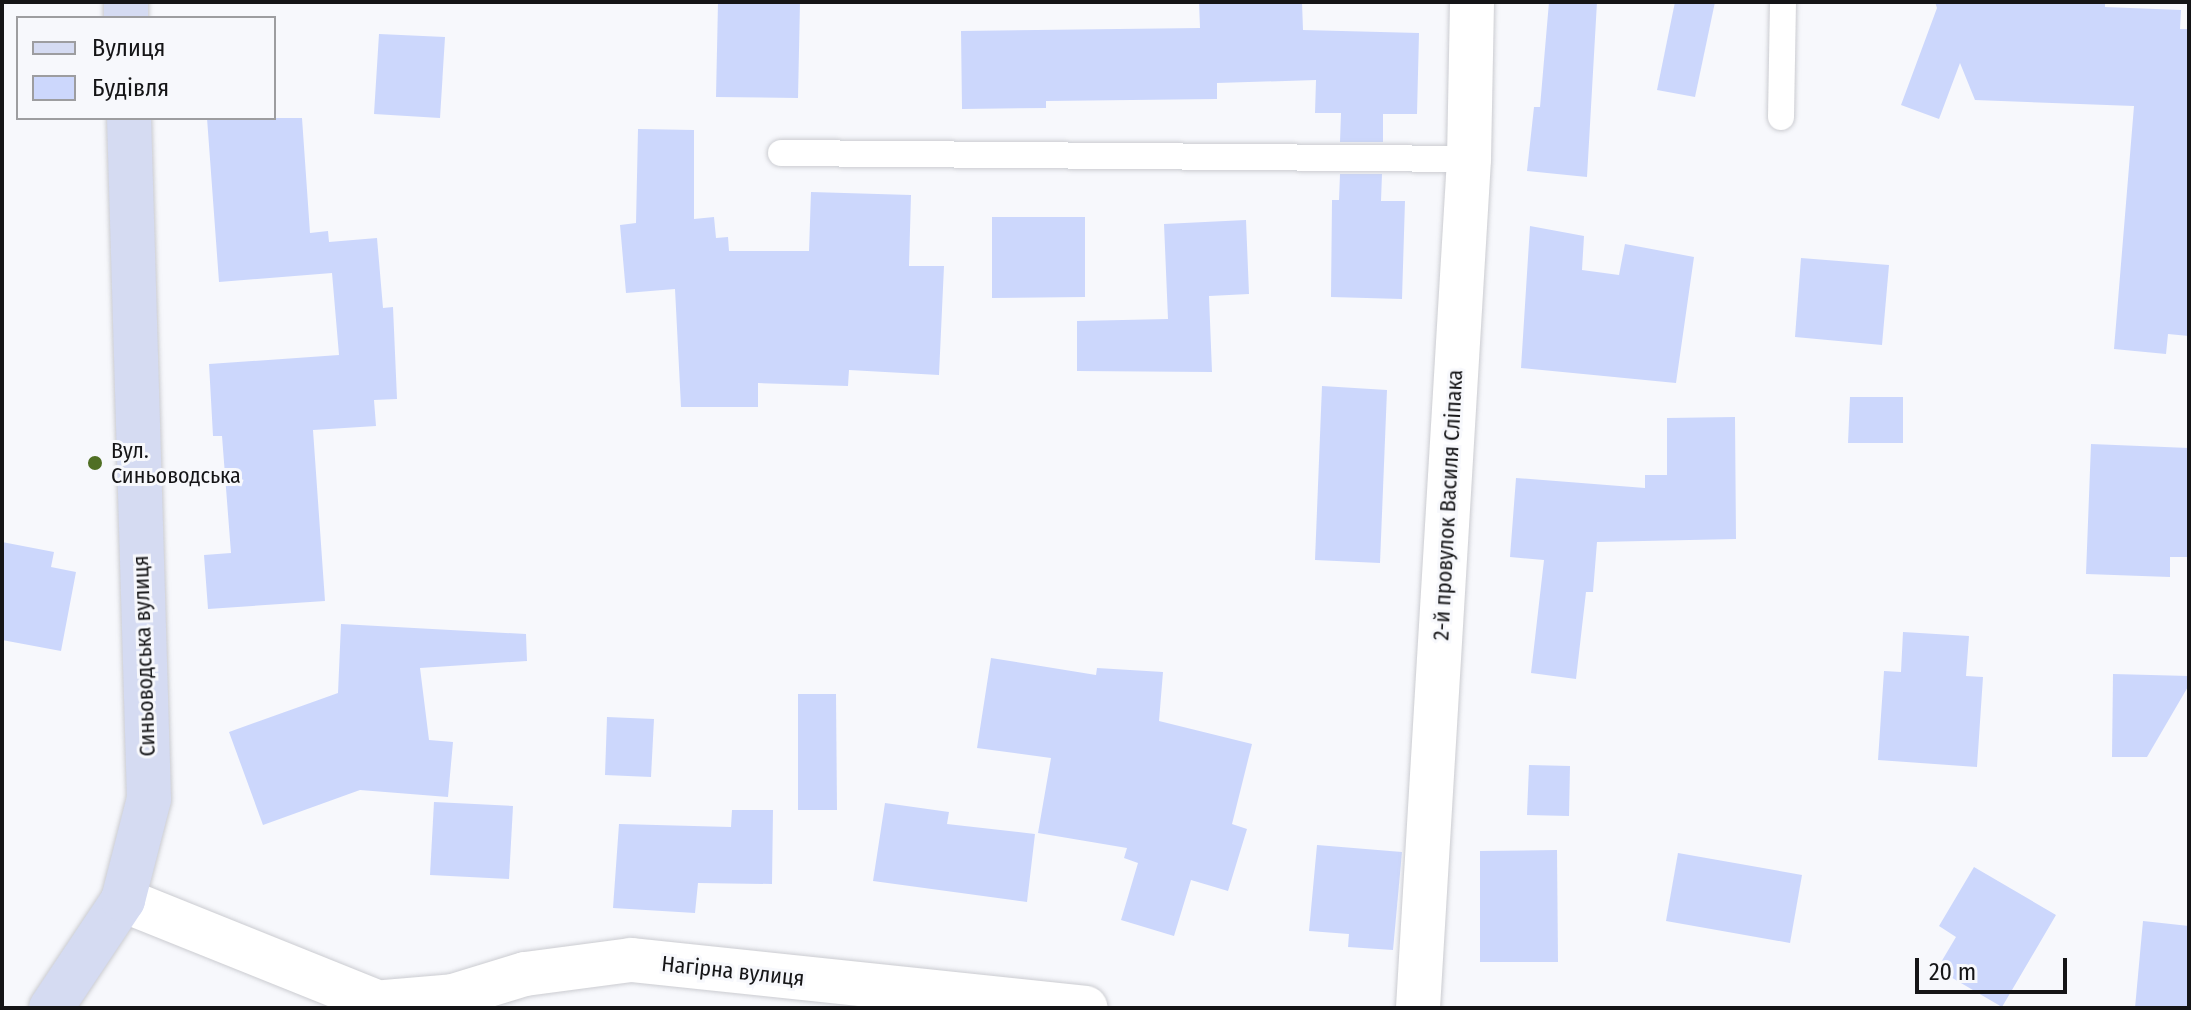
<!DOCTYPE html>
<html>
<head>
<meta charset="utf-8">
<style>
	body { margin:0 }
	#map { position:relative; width:2191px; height:1010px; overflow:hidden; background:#f7f8fc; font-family:"Fira Sans Condensed",sans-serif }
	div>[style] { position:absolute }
	.building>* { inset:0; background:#ccd7fc }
	.roads { filter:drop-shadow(0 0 2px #cbccd1) drop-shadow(0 0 2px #cbccd1) }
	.lane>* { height:26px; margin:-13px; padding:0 13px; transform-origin:13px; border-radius:13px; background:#fff }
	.street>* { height:44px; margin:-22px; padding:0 22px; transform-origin:22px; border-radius:22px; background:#fff }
	.secondary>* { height:44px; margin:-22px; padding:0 22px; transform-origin:22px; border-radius:22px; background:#d5dbf2 }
	.dots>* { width:22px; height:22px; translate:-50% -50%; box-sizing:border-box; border:4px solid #f7f8fc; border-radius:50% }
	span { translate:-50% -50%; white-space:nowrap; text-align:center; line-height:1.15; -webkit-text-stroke:6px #f7f8fc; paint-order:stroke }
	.poi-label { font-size:22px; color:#151517 }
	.left { translate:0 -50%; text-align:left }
	.street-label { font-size:22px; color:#151517 }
	.frame { position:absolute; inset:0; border:4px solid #151517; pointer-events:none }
	.legend { position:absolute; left:16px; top:16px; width:260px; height:104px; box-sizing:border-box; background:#f7f8fc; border:2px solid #9d9da0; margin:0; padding:10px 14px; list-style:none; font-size:24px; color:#151517 }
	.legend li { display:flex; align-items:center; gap:16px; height:40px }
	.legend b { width:40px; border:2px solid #9d9da0 }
	.scale { position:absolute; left:1915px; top:958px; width:152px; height:36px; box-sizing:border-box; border:4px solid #151517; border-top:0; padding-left:10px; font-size:24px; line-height:28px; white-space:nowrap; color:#151517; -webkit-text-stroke:6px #f7f8fc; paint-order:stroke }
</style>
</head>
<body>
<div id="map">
	<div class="building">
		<i style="clip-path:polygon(718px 2px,800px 2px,798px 98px,716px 97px)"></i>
		<i style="clip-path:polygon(1199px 2px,1302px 2px,1303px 30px,1419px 33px,1417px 114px,1383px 114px,1383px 142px,1340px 142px,1341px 113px,1315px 113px,1316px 80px,1217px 83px,1217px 99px,1046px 101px,1046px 108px,962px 109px,961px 31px,1200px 28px)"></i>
		<i style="clip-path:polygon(1549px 2px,1597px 2px,1587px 177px,1527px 171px,1534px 107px,1540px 107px)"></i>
		<i style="clip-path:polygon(1675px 2px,1715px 2px,1695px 97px,1657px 90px)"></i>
		<i style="clip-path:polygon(1935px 2px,2105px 2px,2105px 7px,2181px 10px,2180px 29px,2189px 29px,2189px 336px,2168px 334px,2166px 354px,2114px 349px,2134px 106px,1975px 100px,1960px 63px,1939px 119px,1901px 105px,1937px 8px)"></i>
		<i style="clip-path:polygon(379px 34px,445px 37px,440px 118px,374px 114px)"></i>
		<i style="clip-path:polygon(207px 118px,302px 118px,310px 233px,328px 231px,329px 242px,377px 238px,383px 308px,393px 307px,397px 399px,374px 400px,376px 426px,313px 430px,325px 601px,208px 609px,204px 555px,231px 553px,222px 436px,213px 436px,209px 364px,339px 355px,332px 273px,219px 282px)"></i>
		<i style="clip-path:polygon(638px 129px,694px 130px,694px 219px,714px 217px,716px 238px,728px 237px,729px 251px,809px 251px,811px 192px,911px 195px,909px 266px,944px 266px,939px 375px,849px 370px,848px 386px,758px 383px,758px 407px,681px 407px,675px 289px,626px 293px,620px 225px,636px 223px)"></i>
		<i style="clip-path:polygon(1340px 174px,1382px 174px,1381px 201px,1405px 201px,1402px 299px,1331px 297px,1332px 200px,1339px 200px)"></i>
		<i style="clip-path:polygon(992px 217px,1085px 217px,1085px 297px,992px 298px)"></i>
		<i style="clip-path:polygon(1246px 220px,1249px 294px,1209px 296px,1212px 372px,1077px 371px,1077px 321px,1168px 319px,1164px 224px)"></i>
		<i style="clip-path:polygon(1530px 226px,1584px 236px,1582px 270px,1619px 275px,1625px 244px,1694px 257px,1676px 383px,1521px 368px)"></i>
		<i style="clip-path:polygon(1801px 258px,1889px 265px,1882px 345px,1795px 337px)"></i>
		<i style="clip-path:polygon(1322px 386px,1387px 390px,1380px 563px,1315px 560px)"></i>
		<i style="clip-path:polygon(1850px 397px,1903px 397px,1903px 443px,1848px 443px)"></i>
		<i style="clip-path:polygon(1735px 417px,1736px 539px,1597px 542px,1593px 592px,1586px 592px,1576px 679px,1531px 673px,1544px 560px,1510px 557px,1516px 478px,1645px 488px,1645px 475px,1667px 475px,1667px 418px)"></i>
		<i style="clip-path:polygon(2091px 444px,2189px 448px,2189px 557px,2170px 557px,2170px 577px,2086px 574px)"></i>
		<i style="clip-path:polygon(2px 542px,54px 552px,51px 567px,76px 572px,61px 651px,2px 640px)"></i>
		<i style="clip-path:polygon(341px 624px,526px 634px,527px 661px,420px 668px,429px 740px,453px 742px,448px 797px,360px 790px,263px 825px,229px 732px,338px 693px)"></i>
		<i style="clip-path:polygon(1903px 632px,1969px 636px,1966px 676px,1983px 677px,1977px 767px,1878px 760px,1884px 671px,1901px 672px)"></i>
		<i style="clip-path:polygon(991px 658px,1096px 675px,1097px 668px,1163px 672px,1159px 721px,1252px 744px,1232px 824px,1247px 829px,1228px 891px,1191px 880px,1174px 936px,1121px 920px,1138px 863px,1124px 858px,1127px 848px,1038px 833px,1051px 758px,977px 748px)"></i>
		<i style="clip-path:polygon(2113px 674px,2189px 676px,2189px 685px,2147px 757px,2112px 757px)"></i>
		<i style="clip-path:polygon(798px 694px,836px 694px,837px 810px,798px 810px)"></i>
		<i style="clip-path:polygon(607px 717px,654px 719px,651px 777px,605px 775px)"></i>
		<i style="clip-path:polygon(1529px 765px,1570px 766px,1569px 816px,1527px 815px)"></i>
		<i style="clip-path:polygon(434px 802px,513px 806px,509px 879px,430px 875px)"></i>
		<i style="clip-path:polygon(885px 803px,949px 812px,947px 824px,1035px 834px,1027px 902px,873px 881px)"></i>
		<i style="clip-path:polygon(732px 810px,773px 810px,772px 884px,698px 883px,695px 913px,613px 908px,619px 824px,731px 827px)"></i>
		<i style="clip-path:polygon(1317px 845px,1402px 852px,1393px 950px,1348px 947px,1349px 934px,1309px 931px)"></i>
		<i style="clip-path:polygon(1557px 850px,1558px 962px,1480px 962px,1480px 851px)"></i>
		<i style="clip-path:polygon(1678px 853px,1802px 875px,1790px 943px,1666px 921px)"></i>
		<i style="clip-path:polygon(1974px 867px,2056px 915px,2002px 1007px,1937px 969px,1956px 937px,1939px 926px)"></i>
		<i style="clip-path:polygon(2143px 921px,2189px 926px,2189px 1008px,2135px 1008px)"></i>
	</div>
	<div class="roads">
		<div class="lane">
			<i style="left:1781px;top:117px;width:115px;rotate:-89deg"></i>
			<i style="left:781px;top:153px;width:688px;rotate:0.5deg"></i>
		</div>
		<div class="street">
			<i style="left:123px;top:900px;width:290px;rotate:21.9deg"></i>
			<i style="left:385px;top:1002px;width:68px;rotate:-5deg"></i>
			<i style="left:453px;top:996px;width:75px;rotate:-17deg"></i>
			<i style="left:525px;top:974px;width:107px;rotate:-7.5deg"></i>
			<i style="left:631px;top:960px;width:457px;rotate:6deg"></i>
			<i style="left:1418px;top:1008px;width:851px;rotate:-86.56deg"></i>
			<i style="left:1469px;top:159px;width:157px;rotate:-88.9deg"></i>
		</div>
		<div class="secondary">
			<i style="left:126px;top:2px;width:16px;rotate:90deg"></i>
			<i style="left:51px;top:1008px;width:130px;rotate:-56.3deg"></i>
			<i style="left:123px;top:900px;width:104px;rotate:-75.6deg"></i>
			<i style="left:149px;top:799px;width:681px;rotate:-91.68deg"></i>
		</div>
	</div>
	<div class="dots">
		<i style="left:95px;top:463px;background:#506f24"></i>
	</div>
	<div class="poi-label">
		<span class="left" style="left:111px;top:463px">Вул.<br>Синьоводська</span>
	</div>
	<div class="street-label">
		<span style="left:1448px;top:505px;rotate:-87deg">2-й провулок Василя Сліпака</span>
		<span style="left:144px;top:656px;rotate:-92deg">Синьоводська вулиця</span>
		<span style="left:733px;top:971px;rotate:6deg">Нагірна вулиця</span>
	</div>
	<div class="frame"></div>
	<ul class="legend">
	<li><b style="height:10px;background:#d5dbf2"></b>Вулиця</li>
	<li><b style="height:22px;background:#ccd7fc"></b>Будівля</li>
	</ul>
	<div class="scale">20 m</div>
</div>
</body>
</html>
